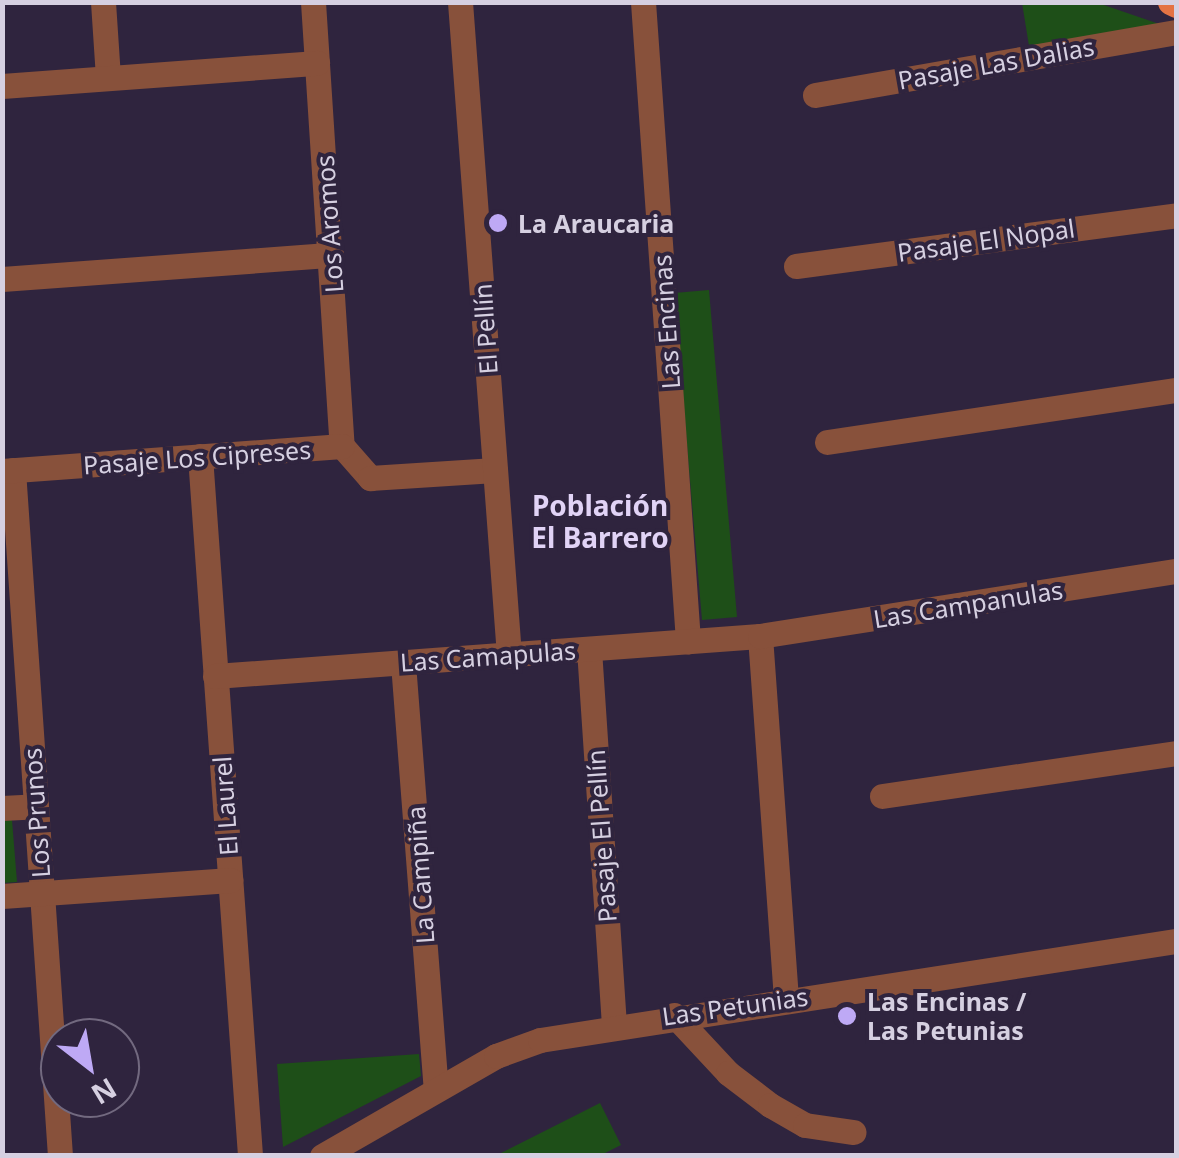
<!DOCTYPE html>
<html>
<head>
<meta charset="utf-8">
<style>
	body { margin:0 }
	#map { position:relative; width:1179px; height:1158px; overflow:hidden; background:#2f243e; font-family:"Noto Sans",sans-serif }
	div>[style] { position:absolute }
	.green>* { inset:0; background:#1e4f18 }
	.minor>* { height:25px; margin:-12.5px; padding:0 12.5px; transform-origin:12.5px; border-radius:12.5px; background:#88513b }
	.major>* { height:25px; margin:-12.5px; padding:0 12.5px; transform-origin:12.5px; border-radius:12.5px; background:#e47344 }
	.dots>* { width:28px; height:28px; translate:-50% -50%; box-sizing:border-box; border:5px solid #2f243e; border-radius:50% }
	span { translate:-50% -50%; white-space:nowrap; text-align:center; line-height:1.15; -webkit-text-stroke:8px #2f243e; paint-order:stroke }
	.street-label { font-size:25px; color:#d6d0e1 }
	.poi-label { font-size:25px; color:#d6d0e1; font-weight:700 }
	.left { translate:0 -50%; text-align:left }
	.neighbourhood-label { font-size:28px; color:#e1d3f6; font-weight:700 }
	.frame { position:absolute; inset:0; border:5px solid #d6d0e1; pointer-events:none }
	.north { position:absolute; left:40px; top:1018px; width:100px; height:100px; box-sizing:border-box; background:#2f243e; border:2px solid #72697f; border-radius:50%; rotate:149deg; font-size:28px; font-weight:700; line-height:40px; text-align:center; color:#d6d0e1 }
	.north::after { content:''; display:block; margin:auto; width:35px; height:45px; background:#bea9f5; clip-path:polygon(50% 0,100% 100%,50% 72%,0 100%) }
</style>
</head>
<body>
<div id="map">
	<div class="green">
		<i style="clip-path:polygon(1022px 3px,1098px 3px,1168px 27px,1030px 52px)"></i>
		<i style="clip-path:polygon(709px 290px,737px 617px,702px 620px,674px 293px)"></i>
		<i style="clip-path:polygon(12px 820px,17px 882px,3px 883px,3px 821px)"></i>
		<i style="clip-path:polygon(419px 1054px,421px 1076px,283px 1147px,277px 1064px)"></i>
		<i style="clip-path:polygon(600px 1103px,621px 1145px,601px 1155px,497px 1155px)"></i>
	</div>
	<div class="minor">
		<i style="left:103px;top:2px;width:76px;rotate:86.2deg"></i>
		<i style="left:313px;top:2px;width:445px;rotate:86.3deg"></i>
		<i style="left:342px;top:446px;width:43px;rotate:48.8deg"></i>
		<i style="left:370px;top:478px;width:125px;rotate:-3.7deg"></i>
		<i style="left:460px;top:2px;width:655px;rotate:85.71deg"></i>
		<i style="left:643px;top:2px;width:641px;rotate:85.97deg"></i>
		<i style="left:2px;top:86px;width:316px;rotate:-4.2deg"></i>
		<i style="left:815px;top:95px;width:366px;rotate:-9.9deg"></i>
		<i style="left:796px;top:266px;width:383px;rotate:-7.6deg"></i>
		<i style="left:2px;top:279px;width:330px;rotate:-4.2deg"></i>
		<i style="left:827px;top:442px;width:353px;rotate:-8.5deg"></i>
		<i style="left:200px;top:456px;width:702px;rotate:85.91deg"></i>
		<i style="left:13px;top:470px;width:688px;rotate:86.08deg"></i>
		<i style="left:2px;top:471px;width:341px;rotate:-4.2deg"></i>
		<i style="left:760px;top:636px;width:364px;rotate:85.9deg"></i>
		<i style="left:589px;top:649px;width:375px;rotate:86.2deg"></i>
		<i style="left:403px;top:663px;width:426px;rotate:85.6deg"></i>
		<i style="left:215px;top:676px;width:546px;rotate:-4.2deg"></i>
		<i style="left:760px;top:636px;width:421px;rotate:-8.9deg"></i>
		<i style="left:882px;top:796px;width:297px;rotate:-8.3deg"></i>
		<i style="left:2px;top:808px;width:34px;rotate:-3deg"></i>
		<i style="left:2px;top:896px;width:229px;rotate:-4deg"></i>
		<i style="left:674px;top:1015px;width:79px;rotate:47deg"></i>
		<i style="left:728px;top:1073px;width:53px;rotate:37.3deg"></i>
		<i style="left:770px;top:1105px;width:40px;rotate:29.7deg"></i>
		<i style="left:805px;top:1125px;width:49px;rotate:8.3deg"></i>
		<i style="left:322px;top:1156px;width:201px;rotate:-29.9deg"></i>
		<i style="left:496px;top:1056px;width:47px;rotate:-20deg"></i>
		<i style="left:540px;top:1040px;width:644px;rotate:-8.85deg"></i>
	</div>
	<div class="major">
		<i style="left:1170px;top:2px;width:7px;rotate:27deg"></i>
	</div>
	<div class="dots">
		<i style="left:498px;top:223px;background:#bea9f5"></i>
		<i style="left:847px;top:1016px;background:#bea9f5"></i>
	</div>
	<div class="street-label">
		<span style="left:996px;top:63px;rotate:-10deg">Pasaje Las Dalias</span>
		<span style="left:329px;top:224px;rotate:-94deg">Los Aromos</span>
		<span style="left:986px;top:240px;rotate:-8deg">Pasaje El Nopal</span>
		<span style="left:666px;top:322px;rotate:-94deg">Las Encinas</span>
		<span style="left:485px;top:329px;rotate:-94deg">El Pellín</span>
		<span style="left:197px;top:457px;rotate:-4deg">Pasaje Los Cipreses</span>
		<span style="left:968px;top:604px;rotate:-9deg">Las Campanulas</span>
		<span style="left:488px;top:656px;rotate:-4deg">Las Camapulas</span>
		<span style="left:225px;top:806px;rotate:-94deg">El Laurel</span>
		<span style="left:36px;top:813px;rotate:-94deg">Los Prunos</span>
		<span style="left:601px;top:836px;rotate:-94deg">Pasaje El Pellín</span>
		<span style="left:420px;top:875px;rotate:-94deg">La Campiña</span>
		<span style="left:735px;top:1006px;rotate:-8deg">Las Petunias</span>
	</div>
	<div class="poi-label">
		<span class="left" style="left:518px;top:223px">La Araucaria</span>
		<span class="left" style="left:867px;top:1016px">Las Encinas /<br>Las Petunias</span>
	</div>
	<div class="neighbourhood-label">
		<span style="left:600px;top:521px">Población<br>El Barrero</span>
	</div>
	<div class="frame"></div>
	<div class="north">N</div>
</div>
</body>
</html>
